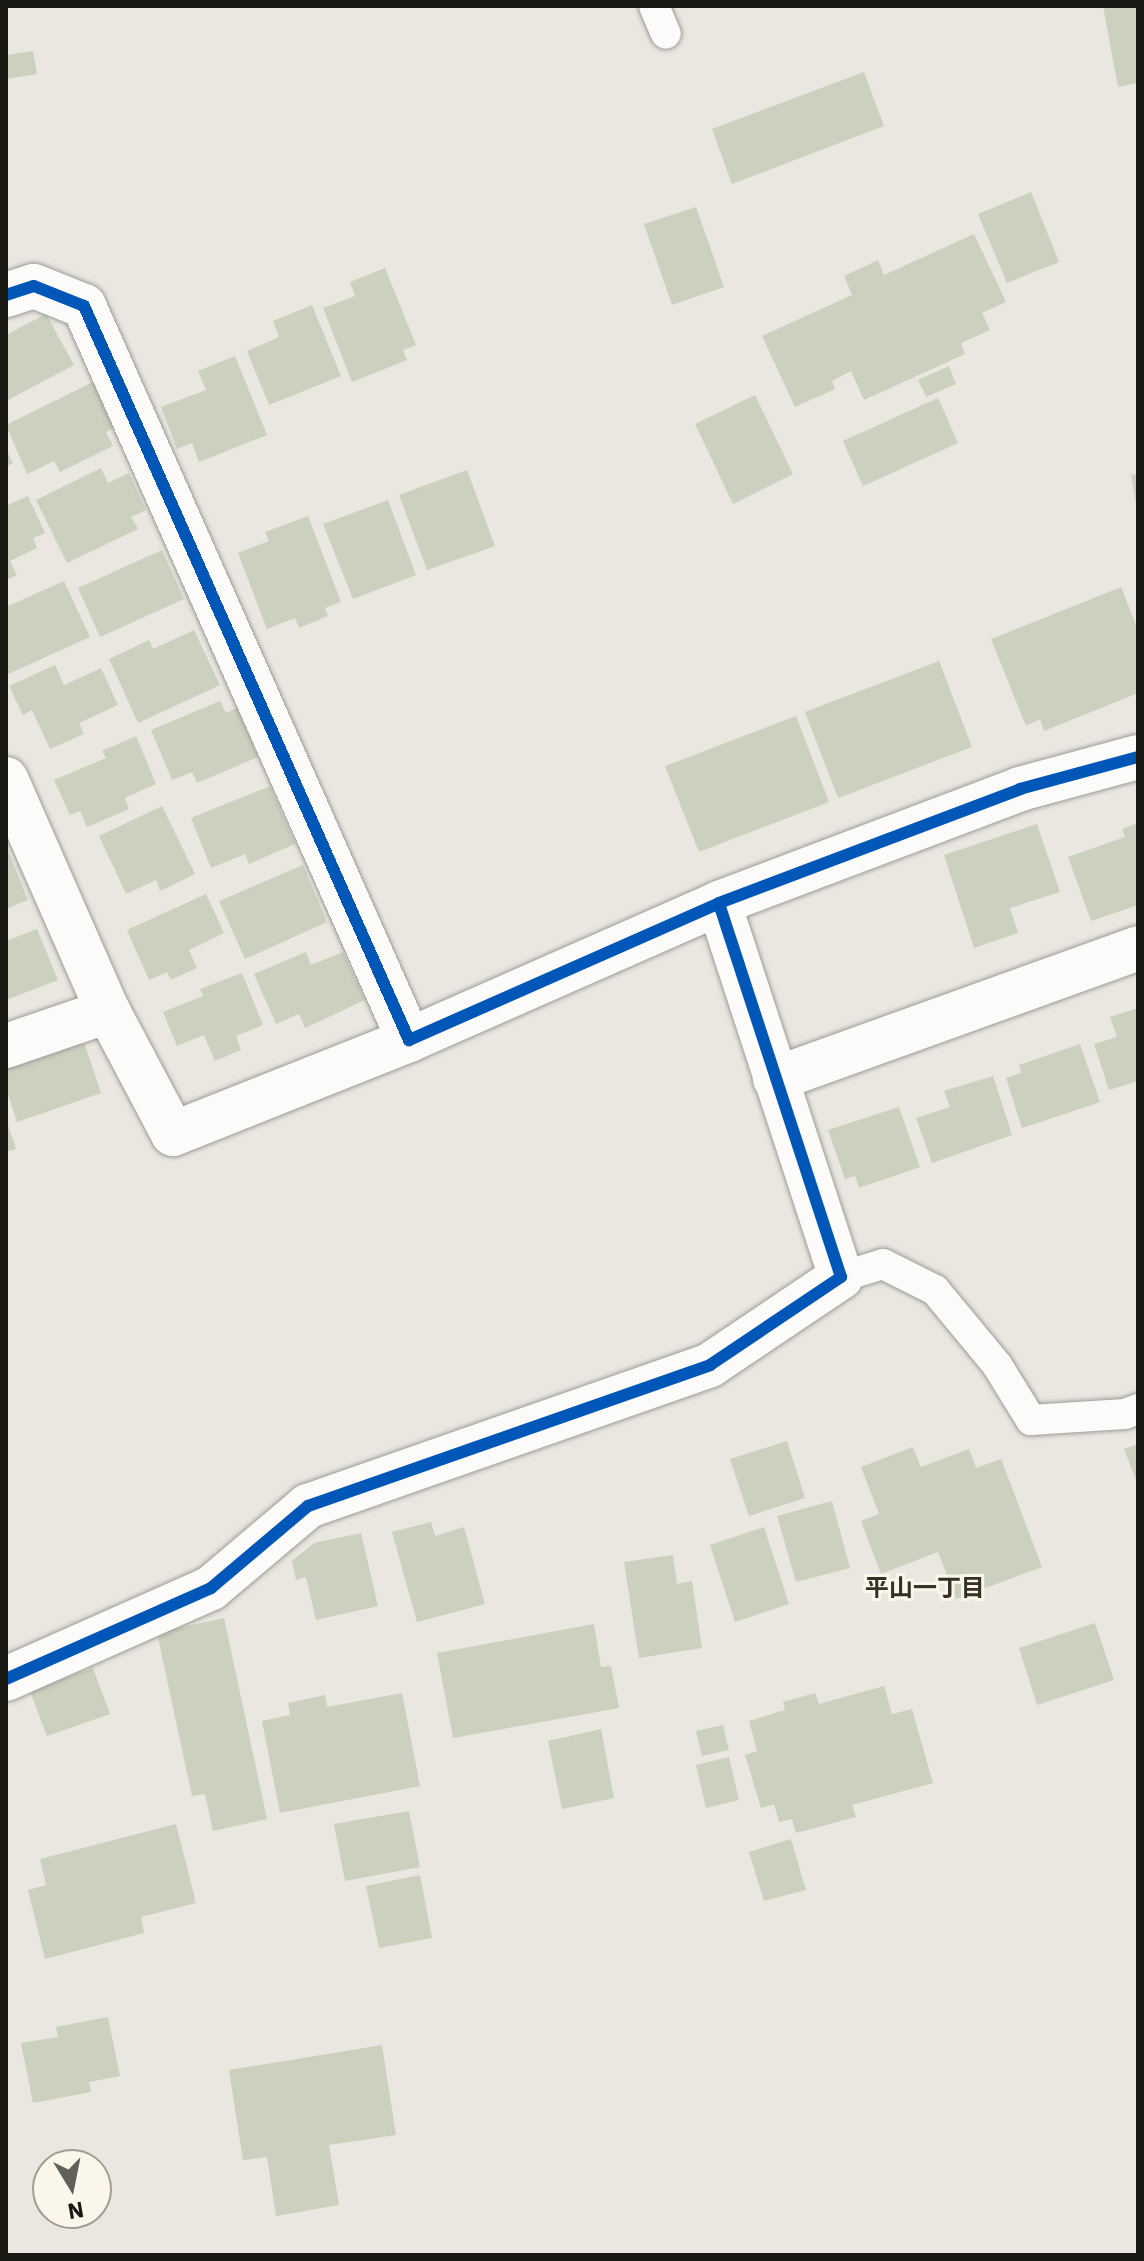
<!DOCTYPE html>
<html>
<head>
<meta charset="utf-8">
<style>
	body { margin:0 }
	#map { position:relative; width:1144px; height:2261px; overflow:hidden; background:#e9e7e0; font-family:"IBM Plex Sans","Noto Sans JP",sans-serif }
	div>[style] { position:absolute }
	.building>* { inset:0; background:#cbd0bf }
	.roads { filter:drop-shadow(0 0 2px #9d9c97) drop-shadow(0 0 2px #9d9c97) }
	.lane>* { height:30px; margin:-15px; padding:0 15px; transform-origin:15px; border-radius:15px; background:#fcfbfa }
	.street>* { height:44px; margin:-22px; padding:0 22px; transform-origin:22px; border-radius:22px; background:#fcfbfa }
	.cycleway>* { height:12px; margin:-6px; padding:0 6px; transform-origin:6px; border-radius:6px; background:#0057b8 }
	span { translate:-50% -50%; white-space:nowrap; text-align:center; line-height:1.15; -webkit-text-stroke:6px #faf7ea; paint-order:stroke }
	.neighbourhood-label { font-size:24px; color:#333026; font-weight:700 }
	.frame { position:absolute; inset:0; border:8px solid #191813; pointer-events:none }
	.north { position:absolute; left:32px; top:2149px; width:80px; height:80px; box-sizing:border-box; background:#faf7ea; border:2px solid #a09e94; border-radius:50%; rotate:170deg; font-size:22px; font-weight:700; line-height:32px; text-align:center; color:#191813 }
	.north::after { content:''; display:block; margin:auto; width:28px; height:36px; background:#62605b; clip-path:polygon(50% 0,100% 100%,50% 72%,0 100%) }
</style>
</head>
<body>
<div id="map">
	<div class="building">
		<i style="clip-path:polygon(1103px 6px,1138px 6px,1138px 83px,1118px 87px)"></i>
		<i style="clip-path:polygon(33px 51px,37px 74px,6px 79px,6px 55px)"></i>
		<i style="clip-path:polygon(864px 72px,884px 126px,732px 184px,712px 129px)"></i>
		<i style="clip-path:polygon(1031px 192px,1059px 262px,1007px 283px,978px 214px)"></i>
		<i style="clip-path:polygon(696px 207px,724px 287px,672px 305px,644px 224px)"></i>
		<i style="clip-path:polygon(974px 234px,1006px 302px,982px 313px,990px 330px,961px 343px,965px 354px,864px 400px,851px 371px,832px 381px,835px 389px,795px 407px,762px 336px,852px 295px,844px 276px,878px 260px,884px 275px)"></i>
		<i style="clip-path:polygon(385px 268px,416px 345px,403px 350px,407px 360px,352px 382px,323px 308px,355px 296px,350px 282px)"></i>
		<i style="clip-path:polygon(312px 305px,341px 376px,269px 405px,247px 351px,279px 337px,273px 321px)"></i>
		<i style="clip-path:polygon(46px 314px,74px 365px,6px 401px,6px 335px)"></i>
		<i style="clip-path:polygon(235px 356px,267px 435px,199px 462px,192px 443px,177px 449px,161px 407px,206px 390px,198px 371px)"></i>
		<i style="clip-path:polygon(949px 366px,956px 384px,926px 397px,918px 380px)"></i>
		<i style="clip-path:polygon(93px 382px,115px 427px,106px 432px,113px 446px,60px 472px,54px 461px,27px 474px,6px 425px)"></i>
		<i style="clip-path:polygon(755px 395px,793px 474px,733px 504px,695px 424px)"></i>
		<i style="clip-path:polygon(938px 398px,958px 443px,863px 486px,843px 441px)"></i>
		<i style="clip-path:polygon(6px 449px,13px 463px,6px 467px)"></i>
		<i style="clip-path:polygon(101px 468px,108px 483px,129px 473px,146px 510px,131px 517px,138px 529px,67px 563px,36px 500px)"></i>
		<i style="clip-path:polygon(467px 470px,495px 546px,427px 570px,399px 495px)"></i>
		<i style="clip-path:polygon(1138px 474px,1138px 504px,1136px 504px,1131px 475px)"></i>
		<i style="clip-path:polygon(28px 496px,45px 533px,33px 538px,37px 548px,10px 561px,17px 575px,6px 580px,6px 506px)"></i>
		<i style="clip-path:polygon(388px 500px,416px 575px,353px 599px,323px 524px)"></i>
		<i style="clip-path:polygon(308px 516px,341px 602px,325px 608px,328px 616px,299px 628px,295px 618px,267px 629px,238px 553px,269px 541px,265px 532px)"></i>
		<i style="clip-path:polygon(162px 550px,184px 599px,100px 637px,78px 588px)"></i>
		<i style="clip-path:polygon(64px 581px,90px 637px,6px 675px,6px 607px)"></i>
		<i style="clip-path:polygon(1121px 587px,1138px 630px,1138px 693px,1044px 731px,1040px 719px,1026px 726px,991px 639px)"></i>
		<i style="clip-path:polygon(194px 630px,220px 685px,138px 723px,109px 659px,149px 640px,153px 649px)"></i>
		<i style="clip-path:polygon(939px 661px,972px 747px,838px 798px,805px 712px)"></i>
		<i style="clip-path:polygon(55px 665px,64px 685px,101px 668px,118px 705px,79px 723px,84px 734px,50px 749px,32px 710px,23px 715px,9px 686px)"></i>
		<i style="clip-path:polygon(220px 701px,226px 713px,237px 708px,258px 757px,197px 783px,192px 772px,172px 780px,151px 730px)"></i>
		<i style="clip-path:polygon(796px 716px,829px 802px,699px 852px,665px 766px)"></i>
		<i style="clip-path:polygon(136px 736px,156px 784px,125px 798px,129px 809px,87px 827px,80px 811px,70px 815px,54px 780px,106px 758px,102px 751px)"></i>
		<i style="clip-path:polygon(270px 786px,295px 844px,249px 864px,245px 854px,211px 868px,191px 818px)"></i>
		<i style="clip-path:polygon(162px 806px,195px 874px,160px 891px,156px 880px,126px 894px,99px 836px)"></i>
		<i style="clip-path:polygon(1138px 823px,1138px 905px,1091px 921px,1068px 857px,1125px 837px,1122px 829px)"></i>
		<i style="clip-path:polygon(1037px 824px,1060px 892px,1010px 908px,1018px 933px,974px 948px,944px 855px)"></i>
		<i style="clip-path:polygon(6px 846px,28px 900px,6px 909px)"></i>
		<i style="clip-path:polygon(303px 865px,327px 922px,245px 959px,219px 901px)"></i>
		<i style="clip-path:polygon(206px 894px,224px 933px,189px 950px,197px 968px,171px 980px,167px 972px,149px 980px,127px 930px)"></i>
		<i style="clip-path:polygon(37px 929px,58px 980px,6px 1000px,6px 941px)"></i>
		<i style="clip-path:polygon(306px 952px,311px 965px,343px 952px,365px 1000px,305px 1028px,299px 1014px,276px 1024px,254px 974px)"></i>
		<i style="clip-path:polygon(242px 973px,263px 1025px,236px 1036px,241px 1050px,215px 1061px,204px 1035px,177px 1046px,163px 1012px,203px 996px,200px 989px)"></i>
		<i style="clip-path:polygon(1138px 1008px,1138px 1081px,1109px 1090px,1094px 1044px,1117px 1037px,1110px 1017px)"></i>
		<i style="clip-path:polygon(83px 1039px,101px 1093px,17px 1122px,6px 1088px,6px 1065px)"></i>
		<i style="clip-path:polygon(1080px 1044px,1100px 1102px,1022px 1128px,1006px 1078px,1021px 1073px,1019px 1065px)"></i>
		<i style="clip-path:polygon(993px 1076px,1012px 1135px,932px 1163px,916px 1118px,950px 1107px,944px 1091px)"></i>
		<i style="clip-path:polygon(899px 1107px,920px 1167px,859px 1188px,855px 1176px,845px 1179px,828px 1130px)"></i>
		<i style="clip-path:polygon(6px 1119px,16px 1149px,6px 1152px)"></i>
		<i style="clip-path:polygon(787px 1441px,805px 1498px,749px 1516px,730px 1459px)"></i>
		<i style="clip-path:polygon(1138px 1444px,1138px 1485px,1124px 1449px)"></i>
		<i style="clip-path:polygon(913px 1447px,921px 1467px,969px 1449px,976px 1468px,1001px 1459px,1042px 1567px,956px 1599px,938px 1552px,881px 1574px,861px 1521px,879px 1514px,861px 1467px)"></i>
		<i style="clip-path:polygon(832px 1501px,850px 1568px,796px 1582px,777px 1516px)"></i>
		<i style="clip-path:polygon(431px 1522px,435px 1536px,464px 1527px,485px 1604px,417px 1622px,392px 1532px)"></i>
		<i style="clip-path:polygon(764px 1527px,789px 1604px,735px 1622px,710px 1545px)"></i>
		<i style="clip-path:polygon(361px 1533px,378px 1606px,316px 1620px,306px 1577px,296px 1580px,292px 1561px,314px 1543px)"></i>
		<i style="clip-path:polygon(673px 1555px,677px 1584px,692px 1581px,702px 1648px,639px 1658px,624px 1562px)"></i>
		<i style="clip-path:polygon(224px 1618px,267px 1819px,213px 1831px,205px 1794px,192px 1796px,157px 1633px)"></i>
		<i style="clip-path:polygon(1095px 1623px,1114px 1680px,1037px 1705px,1019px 1648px)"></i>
		<i style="clip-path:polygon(594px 1624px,601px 1667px,611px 1666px,619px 1708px,453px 1738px,437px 1653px)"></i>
		<i style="clip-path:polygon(93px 1668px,110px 1714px,47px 1736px,30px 1691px)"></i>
		<i style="clip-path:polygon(884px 1686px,892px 1714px,912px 1709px,933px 1783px,852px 1805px,856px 1817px,796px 1833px,792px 1819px,779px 1822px,774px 1804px,761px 1808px,745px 1755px,757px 1751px,749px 1721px,785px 1710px,783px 1702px,815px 1693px,819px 1704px)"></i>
		<i style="clip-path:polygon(402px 1693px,420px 1786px,280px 1813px,262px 1721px,290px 1715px,288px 1703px,325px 1695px,327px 1707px)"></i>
		<i style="clip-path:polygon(723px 1725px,729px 1750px,702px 1756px,696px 1731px)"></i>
		<i style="clip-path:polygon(601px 1729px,614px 1798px,562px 1809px,548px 1741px)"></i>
		<i style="clip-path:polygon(729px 1757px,739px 1800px,706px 1808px,696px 1765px)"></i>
		<i style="clip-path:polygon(409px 1811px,420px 1867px,345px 1881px,334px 1824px)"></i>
		<i style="clip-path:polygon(176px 1824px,196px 1903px,141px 1917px,144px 1933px,45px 1959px,28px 1890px,46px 1885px,40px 1859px)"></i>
		<i style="clip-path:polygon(791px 1839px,806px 1890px,764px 1901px,749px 1852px)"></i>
		<i style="clip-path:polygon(420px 1875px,432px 1938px,379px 1948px,366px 1886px)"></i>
		<i style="clip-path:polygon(108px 2017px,120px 2076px,89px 2082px,91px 2092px,33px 2103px,21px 2043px,58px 2037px,56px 2027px)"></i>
		<i style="clip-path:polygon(382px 2045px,396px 2135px,329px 2145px,339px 2205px,276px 2216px,267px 2157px,243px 2160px,229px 2070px)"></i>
	</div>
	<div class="roads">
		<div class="lane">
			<i style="left:654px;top:6px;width:30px;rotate:67deg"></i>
			<i style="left:841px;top:1277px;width:44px;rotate:-17.2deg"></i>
			<i style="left:883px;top:1264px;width:58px;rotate:26.6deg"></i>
			<i style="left:935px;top:1290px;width:97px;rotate:50.4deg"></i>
			<i style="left:997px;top:1365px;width:65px;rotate:58.3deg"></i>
			<i style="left:1031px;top:1420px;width:94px;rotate:-3.7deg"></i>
			<i style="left:1125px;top:1414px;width:14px;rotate:-21deg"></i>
		</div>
		<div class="street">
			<i style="left:6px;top:295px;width:29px;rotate:-18deg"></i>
			<i style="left:34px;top:286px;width:54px;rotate:21.8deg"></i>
			<i style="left:84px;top:306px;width:803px;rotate:66.12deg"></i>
			<i style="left:409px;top:1040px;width:339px;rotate:-23.8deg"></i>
			<i style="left:719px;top:903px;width:322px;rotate:-20.7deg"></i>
			<i style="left:1020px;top:789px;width:122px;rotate:-15.2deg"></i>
			<i style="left:6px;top:779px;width:253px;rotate:66.3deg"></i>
			<i style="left:108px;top:1011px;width:139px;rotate:62.1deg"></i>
			<i style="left:173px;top:1134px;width:254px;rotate:-21.7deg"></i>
			<i style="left:6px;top:1046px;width:108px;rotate:-18.9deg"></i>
			<i style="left:775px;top:1079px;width:386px;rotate:-19.8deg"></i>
			<i style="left:6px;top:1679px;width:224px;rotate:-23.9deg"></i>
			<i style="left:211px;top:1588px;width:127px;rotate:-40.2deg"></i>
			<i style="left:308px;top:1506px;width:426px;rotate:-19.3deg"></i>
			<i style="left:710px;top:1365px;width:158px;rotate:-33.9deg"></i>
			<i style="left:841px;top:1277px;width:393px;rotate:-108.1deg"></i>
		</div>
	</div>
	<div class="cycleway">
		<i style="left:6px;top:295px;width:29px;rotate:-18deg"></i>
		<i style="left:34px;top:286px;width:54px;rotate:21.8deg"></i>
		<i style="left:84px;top:306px;width:803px;rotate:66.12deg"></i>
		<i style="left:409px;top:1040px;width:339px;rotate:-23.8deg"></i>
		<i style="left:719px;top:903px;width:322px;rotate:-20.7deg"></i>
		<i style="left:1020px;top:789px;width:122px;rotate:-15.2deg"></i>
		<i style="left:6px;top:1679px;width:224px;rotate:-23.9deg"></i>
		<i style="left:211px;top:1588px;width:127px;rotate:-40.2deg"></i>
		<i style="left:308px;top:1506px;width:426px;rotate:-19.3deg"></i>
		<i style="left:710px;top:1365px;width:158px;rotate:-33.9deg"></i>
		<i style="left:841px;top:1277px;width:393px;rotate:-108.1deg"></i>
	</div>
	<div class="neighbourhood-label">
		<span style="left:925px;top:1588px">平山一丁目</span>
	</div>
	<div class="frame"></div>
	<div class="north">N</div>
</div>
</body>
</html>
